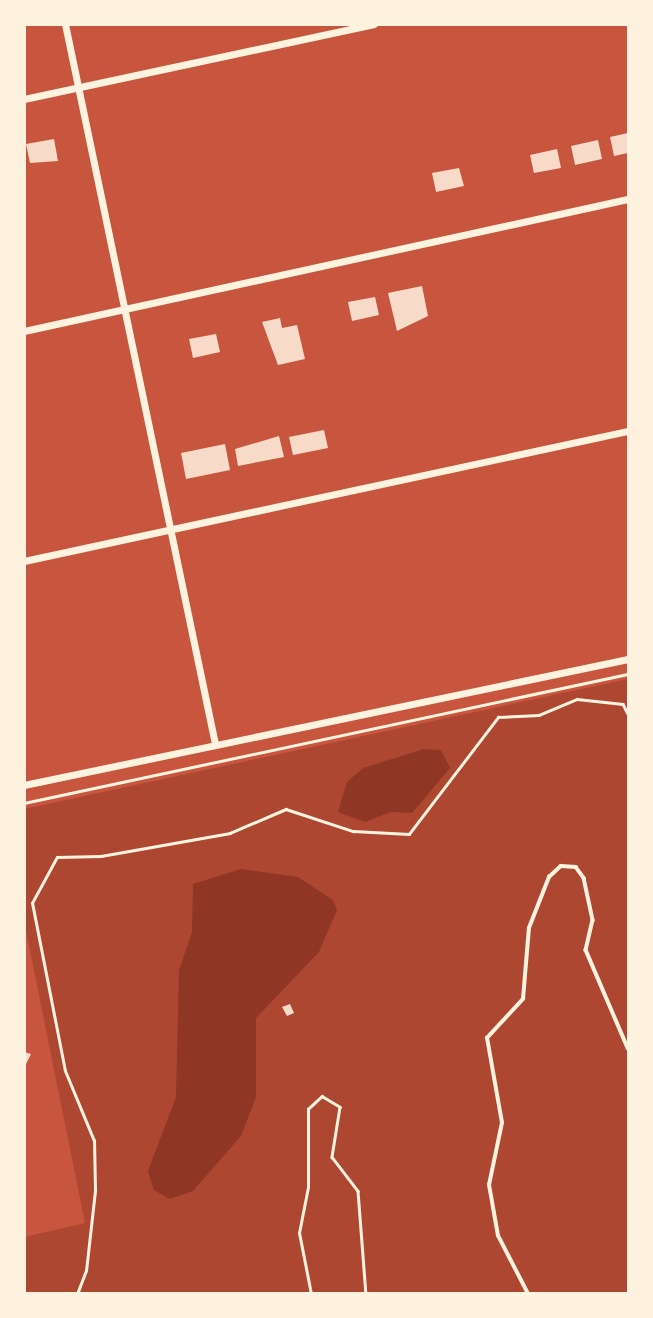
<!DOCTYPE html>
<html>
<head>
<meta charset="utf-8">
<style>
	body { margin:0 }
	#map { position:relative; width:653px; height:1318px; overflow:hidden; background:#c8553d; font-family:Arial,sans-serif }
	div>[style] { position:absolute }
	.green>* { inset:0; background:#ae4732 }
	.water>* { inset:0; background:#8f3625 }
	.building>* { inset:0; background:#f7dbc8 }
	.path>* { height:2.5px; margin:-1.25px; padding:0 1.25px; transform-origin:1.25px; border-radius:1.25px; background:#fff3e0 }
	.service>* { height:3.5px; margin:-1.75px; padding:0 1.75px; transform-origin:1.75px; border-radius:1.75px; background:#fff3e0 }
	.minor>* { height:7px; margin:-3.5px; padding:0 3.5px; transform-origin:3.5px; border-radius:3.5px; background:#fff3e0 }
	span { translate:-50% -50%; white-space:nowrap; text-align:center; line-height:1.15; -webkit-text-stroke:5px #fff3e0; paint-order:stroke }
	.frame { position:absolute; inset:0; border:26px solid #fff3e0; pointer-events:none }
</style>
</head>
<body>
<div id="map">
	<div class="green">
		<i style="clip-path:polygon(628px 679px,628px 1293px,25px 1293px,25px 1237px,85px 1223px,25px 926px,24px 809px)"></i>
	</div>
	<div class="water">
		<i style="clip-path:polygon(424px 749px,441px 750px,450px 768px,412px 813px,391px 812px,365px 822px,338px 812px,347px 782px,363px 768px)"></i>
		<i style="clip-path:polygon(241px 869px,298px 877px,333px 900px,337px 910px,319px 952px,256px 1018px,256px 1097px,241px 1136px,193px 1191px,170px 1199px,154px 1190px,148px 1171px,176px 1097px,179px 970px,192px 932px,193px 884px)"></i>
	</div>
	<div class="building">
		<i style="clip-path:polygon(628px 133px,628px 153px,614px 156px,610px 137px)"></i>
		<i style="clip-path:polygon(54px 139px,58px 161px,30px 163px,26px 144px)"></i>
		<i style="clip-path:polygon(598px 140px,602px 159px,575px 165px,571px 146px)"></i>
		<i style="clip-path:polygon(557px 149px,561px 168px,534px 173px,530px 155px)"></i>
		<i style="clip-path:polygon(459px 168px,464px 186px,436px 192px,432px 173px)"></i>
		<i style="clip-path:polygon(422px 286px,428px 316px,397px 331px,388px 293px)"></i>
		<i style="clip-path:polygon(375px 297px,379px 315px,352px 321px,348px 302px)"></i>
		<i style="clip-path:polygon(280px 318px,282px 328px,297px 325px,305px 359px,278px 365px,262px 322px)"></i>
		<i style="clip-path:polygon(216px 334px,220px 352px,193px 358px,189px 339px)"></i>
		<i style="clip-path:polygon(324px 430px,328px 448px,293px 455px,289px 437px)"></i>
		<i style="clip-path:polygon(279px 436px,284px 457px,238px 466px,235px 449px)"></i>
		<i style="clip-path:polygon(225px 444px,230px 470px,186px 479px,181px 453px)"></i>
		<i style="clip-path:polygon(290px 1004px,294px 1013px,287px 1016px,282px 1007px)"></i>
		<i style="clip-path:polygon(24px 1052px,31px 1054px,24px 1068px)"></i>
	</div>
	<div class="path">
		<i style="left:24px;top:803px;width:618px;rotate:-12.06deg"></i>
		<i style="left:77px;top:1294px;width:25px;rotate:-69deg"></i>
		<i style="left:86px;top:1271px;width:81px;rotate:-83.6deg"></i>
		<i style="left:95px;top:1191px;width:50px;rotate:-91.1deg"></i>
		<i style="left:94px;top:1141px;width:76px;rotate:-112.5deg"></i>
		<i style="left:65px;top:1071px;width:171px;rotate:-101.1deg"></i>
		<i style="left:32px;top:903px;width:52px;rotate:-61.5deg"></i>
		<i style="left:57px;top:857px;width:44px;rotate:-1.3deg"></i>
		<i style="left:101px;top:856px;width:131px;rotate:-10.1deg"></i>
		<i style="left:230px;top:833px;width:61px;rotate:-23.2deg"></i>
		<i style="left:286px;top:809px;width:71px;rotate:18.2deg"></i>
		<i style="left:353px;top:831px;width:56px;rotate:3.1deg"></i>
		<i style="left:409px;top:834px;width:147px;rotate:-52.7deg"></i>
		<i style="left:498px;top:717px;width:41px;rotate:-2.8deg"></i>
		<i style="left:539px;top:715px;width:41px;rotate:-22.8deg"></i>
		<i style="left:577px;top:699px;width:46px;rotate:6.2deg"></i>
		<i style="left:623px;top:704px;width:11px;rotate:63deg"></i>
		<i style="left:311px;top:1294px;width:62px;rotate:-101.1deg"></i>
		<i style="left:299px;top:1233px;width:47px;rotate:-78.9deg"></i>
		<i style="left:308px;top:1187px;width:78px;rotate:-90deg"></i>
		<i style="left:308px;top:1109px;width:19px;rotate:-43deg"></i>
		<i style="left:322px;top:1096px;width:21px;rotate:31deg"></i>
		<i style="left:340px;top:1107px;width:51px;rotate:99.1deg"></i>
		<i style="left:332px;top:1157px;width:43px;rotate:52.6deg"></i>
		<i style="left:358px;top:1191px;width:103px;rotate:85.6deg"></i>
	</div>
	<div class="service">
		<i style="left:528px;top:1294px;width:65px;rotate:-117.3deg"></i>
		<i style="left:498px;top:1236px;width:52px;rotate:-100deg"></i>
		<i style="left:489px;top:1185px;width:63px;rotate:-78.2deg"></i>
		<i style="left:502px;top:1123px;width:86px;rotate:-100deg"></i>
		<i style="left:487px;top:1038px;width:53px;rotate:-47.3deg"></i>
		<i style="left:523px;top:999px;width:71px;rotate:-85.2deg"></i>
		<i style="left:529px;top:928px;width:55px;rotate:-68.6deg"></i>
		<i style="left:549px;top:877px;width:16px;rotate:-43deg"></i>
		<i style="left:561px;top:866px;width:15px;rotate:4deg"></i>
		<i style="left:576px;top:867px;width:14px;rotate:54deg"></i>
		<i style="left:584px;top:878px;width:43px;rotate:77.9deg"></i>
		<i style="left:593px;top:920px;width:31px;rotate:103deg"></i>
		<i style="left:586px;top:950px;width:107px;rotate:66.8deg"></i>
	</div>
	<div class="minor">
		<i style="left:65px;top:24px;width:735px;rotate:78.23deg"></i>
		<i style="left:24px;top:99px;width:358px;rotate:-12.1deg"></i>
		<i style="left:24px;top:331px;width:618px;rotate:-12.33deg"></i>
		<i style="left:24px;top:561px;width:618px;rotate:-12.15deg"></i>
		<i style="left:24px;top:785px;width:617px;rotate:-11.78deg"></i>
	</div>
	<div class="frame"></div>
</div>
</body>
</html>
